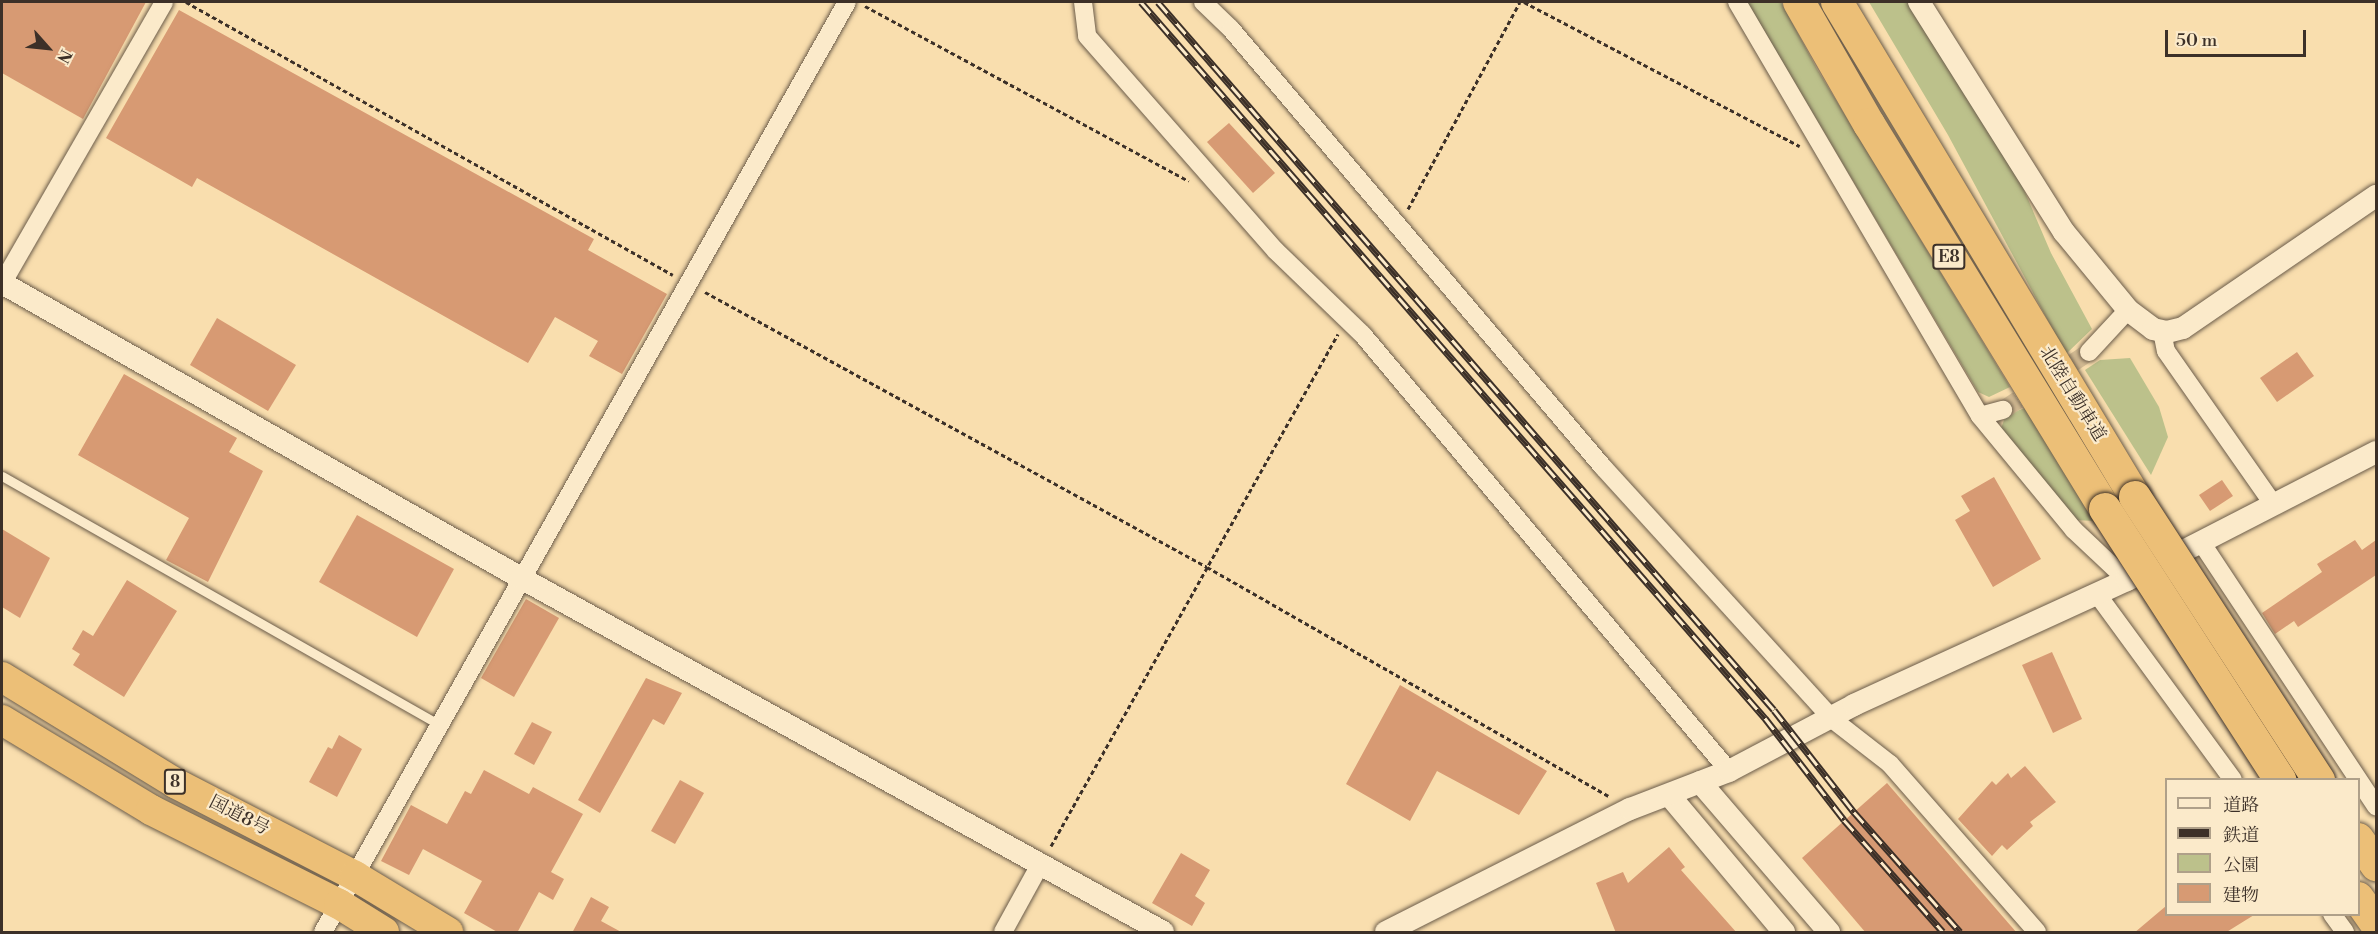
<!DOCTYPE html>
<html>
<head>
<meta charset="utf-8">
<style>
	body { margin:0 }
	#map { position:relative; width:2378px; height:934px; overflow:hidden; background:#f9deae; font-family:"Libre Bodoni","Noto Serif JP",serif }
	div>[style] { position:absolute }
	.green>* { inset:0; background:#bcc18b }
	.building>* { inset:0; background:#d79a73 }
	.minor-tunnel>* { height:18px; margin-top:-9px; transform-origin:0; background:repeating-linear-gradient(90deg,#d3bb93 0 18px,transparent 0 27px) }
	.path>* { height:3px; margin-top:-1.5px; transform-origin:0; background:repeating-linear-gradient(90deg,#3c3028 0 4.5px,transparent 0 7.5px) }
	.roads { filter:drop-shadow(0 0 2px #6b5c4a) drop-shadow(0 0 2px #6b5c4a) }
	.service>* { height:9px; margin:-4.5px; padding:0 4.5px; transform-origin:4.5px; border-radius:4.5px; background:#fbeaca }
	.minor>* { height:18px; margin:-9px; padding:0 9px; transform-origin:9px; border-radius:9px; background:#fbeaca }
	.tertiary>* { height:22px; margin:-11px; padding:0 11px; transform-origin:11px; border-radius:11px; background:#fbeaca }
	.trunk>* { height:30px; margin:-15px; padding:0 15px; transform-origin:15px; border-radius:15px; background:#ecbf77 }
	.motorway>* { height:32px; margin:-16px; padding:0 16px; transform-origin:16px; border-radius:16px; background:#ecbf77 }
	.rail>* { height:7px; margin-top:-3.5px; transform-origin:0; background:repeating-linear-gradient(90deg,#fbeaca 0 14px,#3c3028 0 28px); box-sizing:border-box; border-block:2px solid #3c3028 }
	.bridges { filter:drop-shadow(0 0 2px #3c3028) drop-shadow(0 0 2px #3c3028) }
	.motorway-bridge>* { height:32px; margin:-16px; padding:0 16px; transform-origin:16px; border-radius:16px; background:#ecbf77 }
	span { translate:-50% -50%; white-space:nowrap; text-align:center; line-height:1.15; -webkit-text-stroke:4.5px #fbeaca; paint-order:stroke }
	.shield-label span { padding:2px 4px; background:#fbeaca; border:2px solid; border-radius:4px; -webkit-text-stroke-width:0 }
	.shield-label { font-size:16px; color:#3c3028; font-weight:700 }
	.street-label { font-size:18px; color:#3c3028 }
	.frame { position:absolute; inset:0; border:3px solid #3c3028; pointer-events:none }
	.legend { position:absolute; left:2165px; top:778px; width:195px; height:138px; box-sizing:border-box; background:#fbeaca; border:2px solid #afa089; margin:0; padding:8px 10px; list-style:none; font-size:18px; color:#3c3028 }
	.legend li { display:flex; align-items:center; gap:12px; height:30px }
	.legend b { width:30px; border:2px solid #afa089 }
	.north { position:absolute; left:18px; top:18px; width:60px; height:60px; -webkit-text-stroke:4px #fbeaca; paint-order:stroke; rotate:117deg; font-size:16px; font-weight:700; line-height:24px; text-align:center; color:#3c3028 }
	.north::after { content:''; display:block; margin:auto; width:21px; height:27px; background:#3c3028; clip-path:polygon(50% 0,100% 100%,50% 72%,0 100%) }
	.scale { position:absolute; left:2165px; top:30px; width:141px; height:27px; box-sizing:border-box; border:3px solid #3c3028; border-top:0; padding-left:8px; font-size:18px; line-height:21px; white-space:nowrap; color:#3c3028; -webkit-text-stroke:4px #fbeaca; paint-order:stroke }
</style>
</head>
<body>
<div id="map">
	<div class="green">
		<i style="clip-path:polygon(1747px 2px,1781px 2px,1817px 69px,2010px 387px,1989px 397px,1978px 392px)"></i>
		<i style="clip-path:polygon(1869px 2px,1909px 2px,2012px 162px,2051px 253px,2092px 329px,2066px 354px,1948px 135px)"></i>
		<i style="clip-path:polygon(2130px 358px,2159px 407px,2168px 437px,2151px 475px,2085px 370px,2100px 360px)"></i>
		<i style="clip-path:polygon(2030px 406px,2095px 521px,2073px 520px,2000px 431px,2006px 415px)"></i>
	</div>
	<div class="building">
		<i style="clip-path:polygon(2px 2px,146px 2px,83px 119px,2px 73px)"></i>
		<i style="clip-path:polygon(179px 10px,594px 239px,588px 250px,667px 294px,622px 374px,589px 356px,598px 341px,555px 317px,528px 363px,197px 178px,192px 187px,106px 138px)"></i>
		<i style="clip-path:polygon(1229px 123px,1275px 173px,1253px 193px,1207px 142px)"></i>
		<i style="clip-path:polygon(217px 318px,296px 365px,268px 411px,190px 365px)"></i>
		<i style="clip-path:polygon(2297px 352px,2314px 376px,2277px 402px,2260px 378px)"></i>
		<i style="clip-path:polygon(124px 374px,237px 438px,229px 452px,263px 471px,208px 582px,166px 560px,189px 518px,78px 455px)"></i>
		<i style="clip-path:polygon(1994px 477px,2041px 559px,1993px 587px,1955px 520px,1970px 511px,1961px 496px)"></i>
		<i style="clip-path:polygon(2222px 480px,2233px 496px,2210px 511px,2199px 495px)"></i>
		<i style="clip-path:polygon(357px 515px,454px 569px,417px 637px,319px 582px)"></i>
		<i style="clip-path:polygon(2px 529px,50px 558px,20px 618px,2px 607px)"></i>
		<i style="clip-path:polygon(2355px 540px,2362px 550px,2376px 540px,2376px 575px,2298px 627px,2294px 621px,2275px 634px,2262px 613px,2322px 572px,2317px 564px)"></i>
		<i style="clip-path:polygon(127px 580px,177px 611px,124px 697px,73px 665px,80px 654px,72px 649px,83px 630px,93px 636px)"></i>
		<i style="clip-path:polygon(526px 599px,559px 618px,514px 697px,481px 678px)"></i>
		<i style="clip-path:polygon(2052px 652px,2082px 719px,2053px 733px,2022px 665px)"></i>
		<i style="clip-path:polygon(646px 678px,682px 693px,664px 725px,653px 719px,600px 813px,578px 800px)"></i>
		<i style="clip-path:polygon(1400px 685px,1547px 771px,1519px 815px,1437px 771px,1410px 821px,1346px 784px)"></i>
		<i style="clip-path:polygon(532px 722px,552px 732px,534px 765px,514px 754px)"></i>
		<i style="clip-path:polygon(339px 735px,362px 749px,337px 797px,309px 782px,328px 747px,332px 749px)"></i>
		<i style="clip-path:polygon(2025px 766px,2056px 802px,2030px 822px,2033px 826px,2007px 850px,2002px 845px,1992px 856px,1958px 819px,1992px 781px,1996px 785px,2008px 773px,2011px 778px)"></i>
		<i style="clip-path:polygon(484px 770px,529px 794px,533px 787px,583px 814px,551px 872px,564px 879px,553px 900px,539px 892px,517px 933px,499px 933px,464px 913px,482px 881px,423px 849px,409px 875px,381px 861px,411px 805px,447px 824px,465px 791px,471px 794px)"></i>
		<i style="clip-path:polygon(680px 780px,704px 793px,675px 844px,651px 831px)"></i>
		<i style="clip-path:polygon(1887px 783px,2017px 933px,1866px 933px,1802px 858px)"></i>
		<i style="clip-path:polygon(1669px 847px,1685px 867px,1681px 870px,1737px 933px,1616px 933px,1596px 883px,1623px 872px,1628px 883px)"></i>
		<i style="clip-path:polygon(1181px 853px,1210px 870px,1195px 896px,1205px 903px,1192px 926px,1152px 903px)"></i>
		<i style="clip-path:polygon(591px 897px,609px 907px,601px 921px,623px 933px,572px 933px)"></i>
		<i style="clip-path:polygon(2166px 906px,2166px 915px,2254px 915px,2225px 933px,2134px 933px)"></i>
	</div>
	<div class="minor-tunnel">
		<i style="left:2003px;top:410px;width:104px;rotate:-34deg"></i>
	</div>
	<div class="path">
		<i style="left:186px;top:2px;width:558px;rotate:29.27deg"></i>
		<i style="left:1524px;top:2px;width:311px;rotate:27.6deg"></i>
		<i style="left:865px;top:6px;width:368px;rotate:28.4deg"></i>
		<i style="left:1408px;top:209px;width:235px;rotate:-61.6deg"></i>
		<i style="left:705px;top:292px;width:572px;rotate:28.71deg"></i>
		<i style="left:1207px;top:567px;width:462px;rotate:29.7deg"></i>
		<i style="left:1051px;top:846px;width:587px;rotate:-60.73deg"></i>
	</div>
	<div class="roads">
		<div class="service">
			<i style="left:2px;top:476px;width:504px;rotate:29.62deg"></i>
		</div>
		<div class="minor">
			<i style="left:1083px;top:2px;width:34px;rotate:83deg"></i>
			<i style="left:1087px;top:36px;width:286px;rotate:48.7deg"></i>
			<i style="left:1276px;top:251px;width:121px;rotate:44deg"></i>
			<i style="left:1363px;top:335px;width:569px;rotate:49.99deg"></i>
			<i style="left:1203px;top:2px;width:39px;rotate:44deg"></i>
			<i style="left:1231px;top:29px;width:575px;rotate:49.66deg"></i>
			<i style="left:1603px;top:467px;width:341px;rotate:47.7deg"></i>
			<i style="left:1832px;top:719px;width:73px;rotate:37.8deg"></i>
			<i style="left:1890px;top:764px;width:223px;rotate:48.8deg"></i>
			<i style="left:1737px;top:2px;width:480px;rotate:59.6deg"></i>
			<i style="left:1980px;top:416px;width:148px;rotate:50.5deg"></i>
			<i style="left:2074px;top:530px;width:73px;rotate:43.3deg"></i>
			<i style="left:2px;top:284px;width:325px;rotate:-60.1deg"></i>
			<i style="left:2162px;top:331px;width:20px;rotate:79deg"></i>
			<i style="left:2166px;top:351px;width:188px;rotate:55deg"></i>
			<i style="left:2089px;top:352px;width:57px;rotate:-47.1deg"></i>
			<i style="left:1980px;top:416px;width:24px;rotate:-15deg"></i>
			<i style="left:2201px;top:542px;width:317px;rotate:56.5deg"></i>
			<i style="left:2097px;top:594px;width:230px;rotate:53.8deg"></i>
			<i style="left:2332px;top:914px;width:22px;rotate:54deg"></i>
			<i style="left:323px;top:932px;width:1067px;rotate:-60.6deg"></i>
			<i style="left:1003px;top:932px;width:79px;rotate:-61.2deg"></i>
		</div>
		<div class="tertiary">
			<i style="left:1919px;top:2px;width:272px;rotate:57.8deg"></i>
			<i style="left:2064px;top:232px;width:101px;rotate:50.6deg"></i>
			<i style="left:2128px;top:310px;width:31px;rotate:37deg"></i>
			<i style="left:2153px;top:329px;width:14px;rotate:12deg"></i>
			<i style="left:2167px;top:332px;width:16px;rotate:-14deg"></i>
			<i style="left:2183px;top:328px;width:234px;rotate:-34.4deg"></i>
			<i style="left:2px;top:283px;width:597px;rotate:29.61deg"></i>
			<i style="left:521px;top:578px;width:733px;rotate:28.87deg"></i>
			<i style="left:1700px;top:782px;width:198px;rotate:49.3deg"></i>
			<i style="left:1669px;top:795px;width:179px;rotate:50deg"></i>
			<i style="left:1386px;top:932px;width:273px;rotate:-26.8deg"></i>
			<i style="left:1630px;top:809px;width:106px;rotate:-21deg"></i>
			<i style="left:1729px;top:771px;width:141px;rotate:-27.8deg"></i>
			<i style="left:1854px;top:705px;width:300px;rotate:-24.6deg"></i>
			<i style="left:2127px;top:580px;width:280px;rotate:-27.2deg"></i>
		</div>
		<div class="trunk">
			<i style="left:2px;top:677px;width:203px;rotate:31.5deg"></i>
			<i style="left:175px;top:783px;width:203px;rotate:27.3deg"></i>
			<i style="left:355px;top:876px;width:109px;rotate:31.1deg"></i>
			<i style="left:2px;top:720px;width:174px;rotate:31.1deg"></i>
			<i style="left:151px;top:810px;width:210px;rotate:26.6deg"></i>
			<i style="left:339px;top:904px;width:53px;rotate:31.9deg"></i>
		</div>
		<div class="motorway">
			<i style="left:1799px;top:2px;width:141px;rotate:60.2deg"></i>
			<i style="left:1869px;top:124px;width:452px;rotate:58.5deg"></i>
			<i style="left:1837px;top:2px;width:578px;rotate:58.95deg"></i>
			<i style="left:2358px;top:839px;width:32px;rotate:55deg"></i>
			<i style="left:2358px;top:898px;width:32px;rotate:55deg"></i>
		</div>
	</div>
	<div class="rail">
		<i style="left:1141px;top:2px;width:950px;rotate:48.93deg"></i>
		<i style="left:1765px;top:718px;width:129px;rotate:52.2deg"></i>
		<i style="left:1844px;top:820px;width:149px;rotate:48.5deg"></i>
		<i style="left:1158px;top:2px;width:938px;rotate:48.97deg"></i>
		<i style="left:1774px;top:710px;width:130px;rotate:51.9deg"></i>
		<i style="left:1854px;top:812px;width:160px;rotate:48.5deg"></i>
	</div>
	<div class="bridges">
		<div class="motorway-bridge">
			<i style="left:2135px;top:497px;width:338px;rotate:57deg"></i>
			<i style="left:2105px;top:509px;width:323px;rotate:57.1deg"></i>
		</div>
	</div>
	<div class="shield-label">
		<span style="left:1949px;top:257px">E8</span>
		<span style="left:175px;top:782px">8</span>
	</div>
	<div class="street-label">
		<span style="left:2072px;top:394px;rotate:58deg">北陸自動車道</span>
		<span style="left:239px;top:816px;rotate:27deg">国道8号</span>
	</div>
	<div class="frame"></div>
	<ul class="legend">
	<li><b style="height:8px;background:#fbeaca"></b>道路</li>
	<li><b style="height:8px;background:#3c3028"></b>鉄道</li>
	<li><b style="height:16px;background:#bcc18b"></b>公園</li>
	<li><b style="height:16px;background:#d79a73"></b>建物</li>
	</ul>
	<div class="north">N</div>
	<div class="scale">50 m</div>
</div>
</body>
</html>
